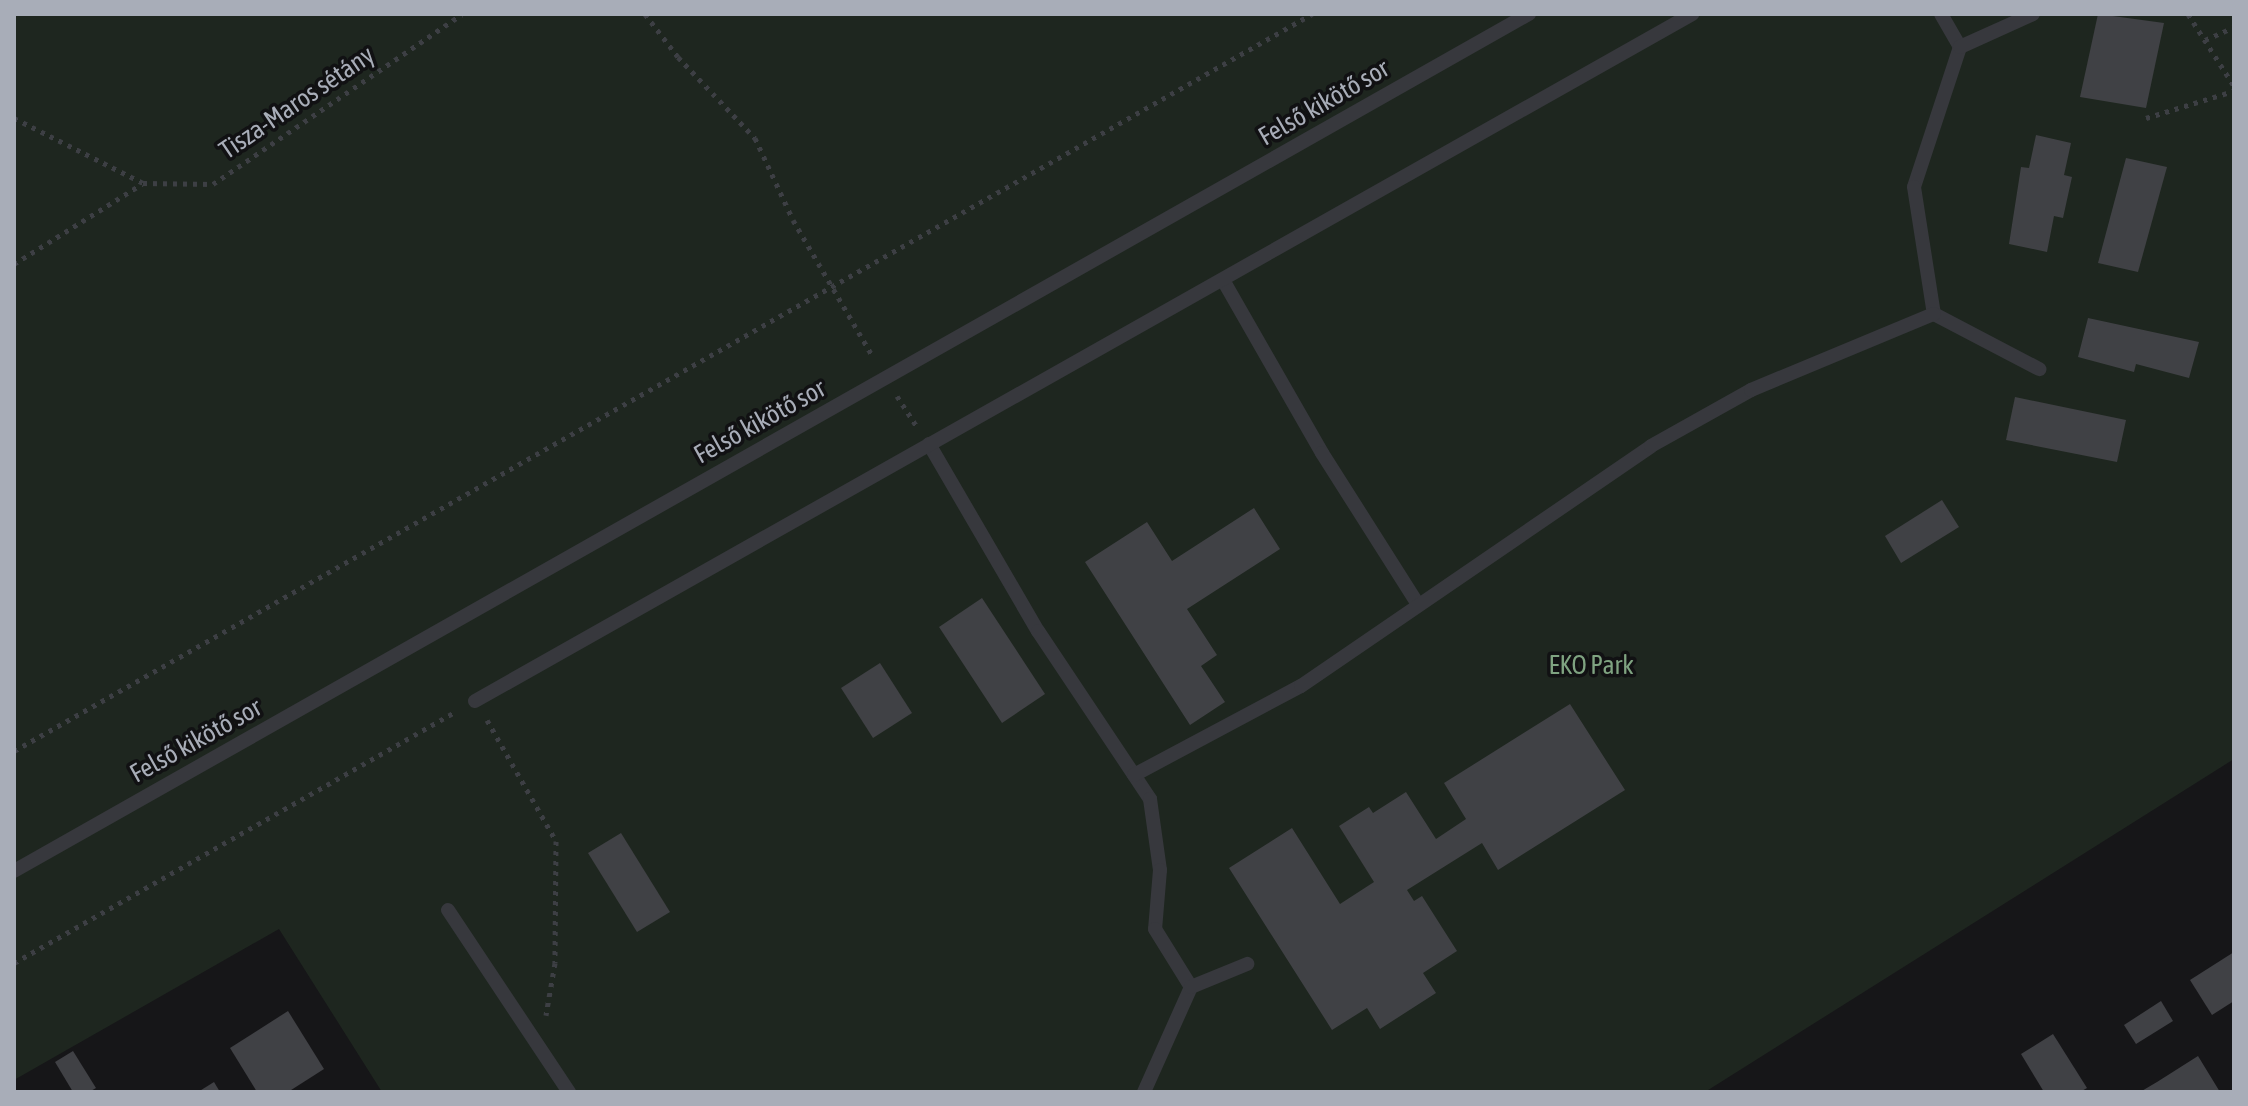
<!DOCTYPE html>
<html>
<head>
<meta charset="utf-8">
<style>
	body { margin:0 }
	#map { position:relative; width:2248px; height:1106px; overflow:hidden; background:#161618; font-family:"Asap Condensed",sans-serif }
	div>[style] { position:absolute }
	.green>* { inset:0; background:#1e261f }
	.building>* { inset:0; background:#404145 }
	.path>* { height:5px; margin-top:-2.5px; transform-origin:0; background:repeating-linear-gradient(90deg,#3d3f44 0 4px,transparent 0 10px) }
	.service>* { height:14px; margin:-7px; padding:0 7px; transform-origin:7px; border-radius:7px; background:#37383d }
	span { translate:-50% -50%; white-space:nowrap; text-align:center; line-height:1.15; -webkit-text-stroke:7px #111113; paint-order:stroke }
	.street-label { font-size:26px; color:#a8adb8 }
	.park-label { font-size:26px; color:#7fa381 }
	.frame { position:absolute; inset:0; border:16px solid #a8adb8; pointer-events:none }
</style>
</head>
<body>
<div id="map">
	<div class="green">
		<i style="clip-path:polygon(14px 14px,2234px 14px,2234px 759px,1705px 1092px,382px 1092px,279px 929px,14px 1080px)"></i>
	</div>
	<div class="building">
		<i style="clip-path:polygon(2098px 14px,2164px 23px,2146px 108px,2080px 97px)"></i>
		<i style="clip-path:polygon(2036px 135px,2071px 143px,2064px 175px,2072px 177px,2063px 218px,2054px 216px,2047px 252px,2009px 244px,2021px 167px,2029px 168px)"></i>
		<i style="clip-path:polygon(2126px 158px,2167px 167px,2138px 272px,2098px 263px)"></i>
		<i style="clip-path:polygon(2088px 318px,2199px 342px,2189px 378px,2136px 364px,2134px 372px,2078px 357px)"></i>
		<i style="clip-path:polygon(2015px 397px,2126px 420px,2117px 462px,2006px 440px)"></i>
		<i style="clip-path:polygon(1942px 500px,1959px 527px,1901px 563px,1885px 536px)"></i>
		<i style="clip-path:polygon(1254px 508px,1280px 549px,1187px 609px,1217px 655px,1201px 666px,1225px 702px,1190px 725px,1085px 562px,1147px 522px,1172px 561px)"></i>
		<i style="clip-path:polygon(982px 598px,1045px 694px,1002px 723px,939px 627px)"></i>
		<i style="clip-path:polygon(880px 663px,912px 713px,873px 738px,841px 688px)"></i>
		<i style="clip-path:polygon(1570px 704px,1625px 790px,1498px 870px,1482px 843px,1407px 890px,1414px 901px,1422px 896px,1457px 951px,1423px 973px,1436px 993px,1380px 1029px,1367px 1008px,1332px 1030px,1229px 868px,1292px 828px,1340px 904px,1374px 882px,1339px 826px,1369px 807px,1373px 813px,1406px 792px,1436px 839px,1466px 819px,1444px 783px)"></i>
		<i style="clip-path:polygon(621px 833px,670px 912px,637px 932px,588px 853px)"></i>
		<i style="clip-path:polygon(2234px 952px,2234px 1001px,2212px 1015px,2190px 980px)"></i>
		<i style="clip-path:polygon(2161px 1001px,2173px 1021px,2136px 1044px,2124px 1025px)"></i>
		<i style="clip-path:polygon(288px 1011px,324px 1069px,288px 1092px,257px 1092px,230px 1048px)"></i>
		<i style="clip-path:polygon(2053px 1034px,2087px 1088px,2080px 1092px,2044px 1092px,2021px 1054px)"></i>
		<i style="clip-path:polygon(73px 1051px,96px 1088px,89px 1092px,73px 1092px,55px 1062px)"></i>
		<i style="clip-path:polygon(2198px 1056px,2220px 1092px,2140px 1092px,2157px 1082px)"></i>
		<i style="clip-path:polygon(214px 1082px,220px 1092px,198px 1092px)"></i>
	</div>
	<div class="path">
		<i style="left:645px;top:14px;width:54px;rotate:52.5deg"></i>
		<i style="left:678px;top:57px;width:112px;rotate:46.5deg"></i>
		<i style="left:755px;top:138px;width:90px;rotate:65.1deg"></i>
		<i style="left:793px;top:220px;width:159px;rotate:59.7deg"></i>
		<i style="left:2188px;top:14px;width:85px;rotate:57.4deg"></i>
		<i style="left:2205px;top:40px;width:32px;rotate:-24deg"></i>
		<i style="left:14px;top:118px;width:144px;rotate:26.7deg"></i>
		<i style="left:143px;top:183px;width:70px;rotate:0.8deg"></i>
		<i style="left:213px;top:184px;width:301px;rotate:-34.3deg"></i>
		<i style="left:2146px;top:118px;width:92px;rotate:-17.1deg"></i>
		<i style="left:14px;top:264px;width:151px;rotate:-32deg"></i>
		<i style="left:897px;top:396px;width:35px;rotate:57deg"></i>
		<i style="left:487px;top:720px;width:139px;rotate:60.3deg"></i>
		<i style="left:556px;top:841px;width:122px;rotate:90.5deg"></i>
		<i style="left:555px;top:963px;width:53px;rotate:99.8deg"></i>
		<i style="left:14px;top:751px;width:1493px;rotate:-29.59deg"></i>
		<i style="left:14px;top:963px;width:507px;rotate:-29.65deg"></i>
	</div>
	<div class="service">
		<i style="left:1941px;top:14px;width:38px;rotate:60deg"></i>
		<i style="left:1960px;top:47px;width:147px;rotate:108.2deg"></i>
		<i style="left:1914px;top:187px;width:129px;rotate:81.1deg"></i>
		<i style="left:1934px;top:314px;width:119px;rotate:27.6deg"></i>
		<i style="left:1960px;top:47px;width:80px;rotate:-24.3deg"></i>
		<i style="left:1223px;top:280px;width:199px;rotate:60.2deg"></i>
		<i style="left:1322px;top:453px;width:179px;rotate:57.6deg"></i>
		<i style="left:929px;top:444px;width:216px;rotate:59.8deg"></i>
		<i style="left:1038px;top:631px;width:202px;rotate:56.3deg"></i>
		<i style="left:1150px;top:799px;width:72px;rotate:82deg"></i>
		<i style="left:1160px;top:870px;width:59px;rotate:94.8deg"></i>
		<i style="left:1155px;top:929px;width:68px;rotate:58.2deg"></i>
		<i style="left:475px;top:701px;width:1398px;rotate:-29.44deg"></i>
		<i style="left:1134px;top:775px;width:189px;rotate:-28.1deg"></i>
		<i style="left:1301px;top:686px;width:424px;rotate:-34.4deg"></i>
		<i style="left:1651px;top:446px;width:115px;rotate:-29.2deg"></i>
		<i style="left:1751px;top:390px;width:198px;rotate:-22.6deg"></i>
		<i style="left:14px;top:871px;width:1741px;rotate:-29.5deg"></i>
		<i style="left:448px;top:910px;width:219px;rotate:56.4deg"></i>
		<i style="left:1144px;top:1092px;width:115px;rotate:-65.9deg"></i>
		<i style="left:1191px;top:987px;width:61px;rotate:-22.3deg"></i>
	</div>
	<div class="street-label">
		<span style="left:297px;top:103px;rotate:-34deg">Tisza-Maros sétány</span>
		<span style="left:1324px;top:103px;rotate:-30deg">Felső kikötő sor</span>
		<span style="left:760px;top:422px;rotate:-29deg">Felső kikötő sor</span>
		<span style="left:196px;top:741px;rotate:-29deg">Felső kikötő sor</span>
	</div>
	<div class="park-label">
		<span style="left:1591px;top:666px">EKO Park</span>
	</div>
	<div class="frame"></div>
</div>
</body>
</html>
